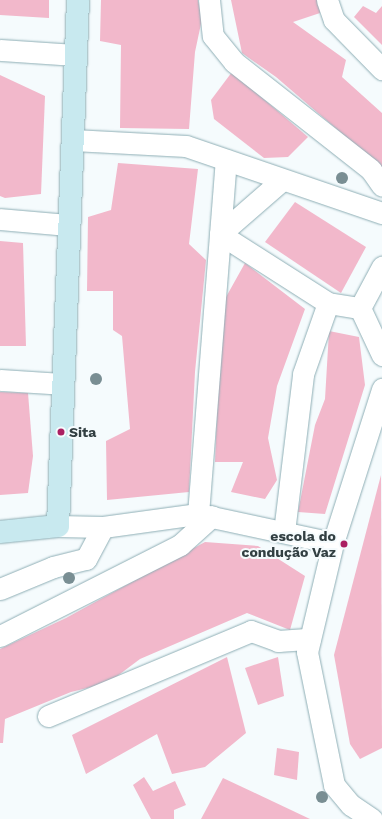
<!DOCTYPE html>
<html>
<head>
<meta charset="utf-8">
<style>
	body { margin:0 }
	#map { position:relative; width:382px; height:819px; overflow:hidden; background:#f5fbfd; font-family:"Work Sans",sans-serif }
	div>[style] { position:absolute }
	.building>* { inset:0; background:#f2b8cb }
	.roads { filter:drop-shadow(0 0 1px #8eaeb5) drop-shadow(0 0 1px #8eaeb5) }
	.street>* { height:21px; margin:-10.5px; padding:0 10.5px; transform-origin:10.5px; border-radius:10.5px; background:#fff }
	.secondary>* { height:22px; margin:-11px; padding:0 11px; transform-origin:11px; border-radius:11px; background:#c8e9ef }
	.trees>* { width:12px; height:12px; margin:-6px; border-radius:50%; background:#798e93 }
	.dots>* { width:11px; height:11px; translate:-50% -50%; box-sizing:border-box; border:2px solid #f5fbfd; border-radius:50% }
	span { translate:-50% -50%; white-space:nowrap; text-align:center; line-height:1.15; -webkit-text-stroke:4px #f5fbfd; paint-order:stroke }
	.poi-label { font-size:14px; color:#323f42; font-weight:700 }
	.left { translate:0 -50%; text-align:left }
	.right { translate:-100% -50%; text-align:right }
</style>
</head>
<body>
<div id="map">
	<div class="building">
		<i style="clip-path:polygon(0 0,49px 0,49px 18px,0 15px)"></i>
		<i style="clip-path:polygon(101px 0,198px 0,202px 19px,195px 52px,189px 129px,120px 128px,121px 45px,100px 41px)"></i>
		<i style="clip-path:polygon(231px 0,320px 0,320px 13px,293px 22px,346px 60px,342px 77px,382px 113px,382px 168px,276px 77px,242px 53px)"></i>
		<i style="clip-path:polygon(363px 6px,376px 13px,382px 6px,382px 45px,354px 17px)"></i>
		<i style="clip-path:polygon(232px 72px,308px 137px,288px 157px,264px 158px,214px 119px,211px 100px)"></i>
		<i style="clip-path:polygon(0 75px,45px 96px,41px 194px,5px 198px,0 196px)"></i>
		<i style="clip-path:polygon(118px 163px,198px 169px,189px 244px,206px 260px,195px 372px,189px 492px,107px 500px,106px 441px,130px 429px,122px 336px,113px 330px,113px 291px,87px 291px,88px 217px,111px 210px)"></i>
		<i style="clip-path:polygon(295px 202px,366px 247px,341px 293px,265px 242px)"></i>
		<i style="clip-path:polygon(0 241px,23px 243px,26px 346px,0 346px)"></i>
		<i style="clip-path:polygon(245px 263px,305px 309px,277px 386px,268px 438px,277px 480px,265px 499px,231px 492px,243px 462px,215px 462px,221px 306px)"></i>
		<i style="clip-path:polygon(329px 331px,359px 337px,365px 385px,325px 514px,298px 512px,315px 425px,325px 399px)"></i>
		<i style="clip-path:polygon(0 392px,28px 393px,33px 456px,28px 493px,0 495px)"></i>
		<i style="clip-path:polygon(381px 475px,382px 748px,360px 759px,350px 744px,334px 655px)"></i>
		<i style="clip-path:polygon(205px 542px,258px 546px,305px 576px,290px 630px,247px 613px,140px 659px,108px 683px,71px 692px,5px 719px,3px 743px,0 743px,0 649px,66px 618px)"></i>
		<i style="clip-path:polygon(227px 657px,246px 733px,205px 767px,172px 774px,157px 734px,86px 774px,72px 735px)"></i>
		<i style="clip-path:polygon(278px 657px,284px 696px,258px 705px,245px 668px)"></i>
		<i style="clip-path:polygon(277px 748px,299px 752px,297px 780px,274px 775px)"></i>
		<i style="clip-path:polygon(144px 777px,153px 791px,175px 781px,186px 805px,174px 810px,174px 819px,151px 819px,133px 785px)"></i>
		<i style="clip-path:polygon(223px 778px,310px 819px,201px 819px)"></i>
	</div>
	<div class="roads">
		<div class="street">
			<i style="left:209px;top:0;width:36px;rotate:84deg"></i>
			<i style="left:213px;top:36px;width:33px;rotate:51deg"></i>
			<i style="left:234px;top:62px;width:174px;rotate:38.2deg"></i>
			<i style="left:371px;top:170px;width:19px;rotate:55deg"></i>
			<i style="left:327px;top:0;width:21px;rotate:71deg"></i>
			<i style="left:334px;top:20px;width:69px;rotate:45.6deg"></i>
			<i style="left:0;top:50px;width:76px;rotate:3.8deg"></i>
			<i style="left:73px;top:140px;width:113px;rotate:3deg"></i>
			<i style="left:186px;top:146px;width:207px;rotate:18.9deg"></i>
			<i style="left:282px;top:180px;width:82px;rotate:138.9deg"></i>
			<i style="left:220px;top:234px;width:128px;rotate:32.6deg"></i>
			<i style="left:328px;top:303px;width:32px;rotate:9deg"></i>
			<i style="left:360px;top:308px;width:52px;rotate:64.9deg"></i>
			<i style="left:0;top:219px;width:69px;rotate:5deg"></i>
			<i style="left:360px;top:308px;width:47px;rotate:-61.8deg"></i>
			<i style="left:0;top:380px;width:63px;rotate:3.6deg"></i>
			<i style="left:198px;top:514px;width:355px;rotate:-85.5deg"></i>
			<i style="left:58px;top:526px;width:45px;rotate:1.3deg"></i>
			<i style="left:103px;top:527px;width:96px;rotate:-7.8deg"></i>
			<i style="left:198px;top:514px;width:138px;rotate:12.1deg"></i>
			<i style="left:333px;top:543px;width:112px;rotate:103.4deg"></i>
			<i style="left:307px;top:652px;width:136px;rotate:78.5deg"></i>
			<i style="left:334px;top:785px;width:26px;rotate:50deg"></i>
			<i style="left:351px;top:805px;width:25px;rotate:34deg"></i>
			<i style="left:284px;top:532px;width:159px;rotate:-83.1deg"></i>
			<i style="left:303px;top:374px;width:75px;rotate:-70.6deg"></i>
			<i style="left:333px;top:543px;width:162px;rotate:-72.3deg"></i>
			<i style="left:0;top:589px;width:57px;rotate:-22.5deg"></i>
			<i style="left:53px;top:567px;width:34px;rotate:-14deg"></i>
			<i style="left:86px;top:559px;width:36px;rotate:-62deg"></i>
			<i style="left:0;top:636px;width:202px;rotate:-26.8deg"></i>
			<i style="left:180px;top:545px;width:43px;rotate:-42.2deg"></i>
			<i style="left:48px;top:716px;width:220px;rotate:-22.7deg"></i>
			<i style="left:251px;top:631px;width:29px;rotate:20deg"></i>
			<i style="left:278px;top:641px;width:32px;rotate:-4deg"></i>
		</div>
		<div class="secondary">
			<i style="left:0;top:532px;width:58px;rotate:-5.9deg"></i>
			<i style="left:58px;top:526px;width:526px;rotate:-87.82deg"></i>
		</div>
	</div>
	<div class="trees">
		<i style="left:342px;top:178px"></i>
		<i style="left:96px;top:379px"></i>
		<i style="left:69px;top:578px"></i>
		<i style="left:322px;top:797px"></i>
	</div>
	<div class="dots">
		<i style="left:61px;top:432px;background:#ab2062"></i>
		<i style="left:344px;top:544px;background:#ab2062"></i>
	</div>
	<div class="poi-label">
		<span class="left" style="left:69px;top:432px">Sita</span>
		<span class="right" style="left:336px;top:544px">escola do<br>condução Vaz</span>
	</div>
</div>
</body>
</html>
